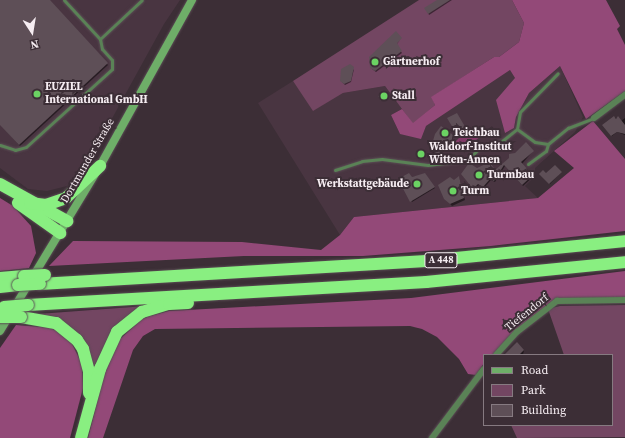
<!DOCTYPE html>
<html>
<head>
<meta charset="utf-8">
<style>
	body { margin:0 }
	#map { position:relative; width:625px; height:438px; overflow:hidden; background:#3c2e36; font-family:"Source Serif 4",serif }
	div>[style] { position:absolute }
	.built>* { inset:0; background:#493541 }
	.green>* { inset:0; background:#734662 }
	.forest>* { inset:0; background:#934978 }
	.water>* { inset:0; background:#823a68 }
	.shadow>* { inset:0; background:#0007 }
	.building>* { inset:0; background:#5e4f57 }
	.roads { filter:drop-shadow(0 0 1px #5a4d54) drop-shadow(0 0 1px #5a4d54) }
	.lane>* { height:3px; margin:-1.5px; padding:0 1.5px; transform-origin:1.5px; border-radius:1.5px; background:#5a8256 }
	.street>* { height:6px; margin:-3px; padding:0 3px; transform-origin:3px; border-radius:3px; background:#5a8256 }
	.secondary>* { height:8px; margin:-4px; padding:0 4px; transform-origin:4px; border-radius:4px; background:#6eae68 }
	.highway>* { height:12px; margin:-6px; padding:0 6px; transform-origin:6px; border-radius:6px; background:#89ef81 }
	.bridges { filter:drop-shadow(0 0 1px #5a4d54) drop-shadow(0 0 1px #5a4d54) }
	.highway-bridge>* { height:12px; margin:-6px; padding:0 6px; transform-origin:6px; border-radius:6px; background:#89ef81 }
	.dots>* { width:11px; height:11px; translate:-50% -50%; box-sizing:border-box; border:2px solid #3c2e36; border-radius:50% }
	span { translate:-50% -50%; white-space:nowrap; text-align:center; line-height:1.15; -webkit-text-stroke:4px #3c2e36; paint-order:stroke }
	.shield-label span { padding:1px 3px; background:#3c2e36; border:1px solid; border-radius:3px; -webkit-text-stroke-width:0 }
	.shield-label { font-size:10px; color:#f6edf2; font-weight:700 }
	.poi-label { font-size:11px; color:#f6edf2; font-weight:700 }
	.left { translate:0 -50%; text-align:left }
	.right { translate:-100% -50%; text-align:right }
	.street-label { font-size:11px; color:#f6edf2 }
	.legend { position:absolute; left:483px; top:354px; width:130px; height:72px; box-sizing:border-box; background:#3c2e36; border:1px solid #867a81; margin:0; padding:5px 7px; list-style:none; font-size:12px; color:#f6edf2 }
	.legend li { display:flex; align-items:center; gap:8px; height:20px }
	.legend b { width:20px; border:1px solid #867a81 }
	.north { position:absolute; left:12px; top:12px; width:40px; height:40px; -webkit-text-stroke:3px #3c2e36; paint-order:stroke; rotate:168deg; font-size:11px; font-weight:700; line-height:16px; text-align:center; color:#f6edf2 }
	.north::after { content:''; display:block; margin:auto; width:14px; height:18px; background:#f6edf2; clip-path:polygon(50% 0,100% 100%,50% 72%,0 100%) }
</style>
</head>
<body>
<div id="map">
	<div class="built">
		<i style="clip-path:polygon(0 0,180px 0,164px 24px,87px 164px,67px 186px,47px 191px,28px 189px,0 168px)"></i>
		<i style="clip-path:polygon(560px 66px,583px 117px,575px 132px,535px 168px,535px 176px,525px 186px,538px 198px,354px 217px,340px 235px,258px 103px,293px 81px,314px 110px,343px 93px,385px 86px,402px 109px,391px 115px,400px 134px,426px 126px,510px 70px,515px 78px,514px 128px,516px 117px,529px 93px)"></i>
	</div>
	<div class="green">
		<i style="clip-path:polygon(419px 0,512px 0,524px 23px,519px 42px,499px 57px,494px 57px,432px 97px,435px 105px,413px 124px,385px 86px,343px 93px,313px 111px,293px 81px)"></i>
		<i style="clip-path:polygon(625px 305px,625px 437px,517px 438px,511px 425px,612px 425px,612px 355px,564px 355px,548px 309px,560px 306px)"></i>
		<i style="clip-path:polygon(146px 306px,132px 314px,95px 377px,89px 355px,38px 314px)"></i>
	</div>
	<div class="forest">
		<i style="clip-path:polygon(512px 0,606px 0,620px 26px,617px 29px,625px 45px,625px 91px,586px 119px,560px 66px,529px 93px,516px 117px,514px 128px,505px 133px,496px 100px,515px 78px,510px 70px,426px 126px,421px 139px,400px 134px,391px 115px,402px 109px,413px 123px,435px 105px,431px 97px,494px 57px,499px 57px,519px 42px,524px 23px)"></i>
		<i style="clip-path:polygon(593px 121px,625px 159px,625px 231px,491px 246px,363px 256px,244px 256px,49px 266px,73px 241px,242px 242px,321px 250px,340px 235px,354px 217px,538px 198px,574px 168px,554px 151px)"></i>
		<i style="clip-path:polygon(0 198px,13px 206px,31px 226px,36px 253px,29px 268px,0 271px)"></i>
		<i style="clip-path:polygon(625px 271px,625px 298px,553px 301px,492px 355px,484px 355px,484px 363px,476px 375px,468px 374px,459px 359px,437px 337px,422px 329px,410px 326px,155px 329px,143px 336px,133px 350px,103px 438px,88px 438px,105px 371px,119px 340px,142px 319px,150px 316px,169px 311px,411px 298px)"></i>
		<i style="clip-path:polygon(16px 325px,53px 328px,71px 342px,82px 364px,83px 388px,70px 438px,0 438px,0 348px)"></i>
	</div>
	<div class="water">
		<i style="clip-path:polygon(469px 128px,475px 128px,480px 137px,464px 149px,461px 149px,455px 142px)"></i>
	</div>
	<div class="shadow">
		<i style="clip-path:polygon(0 0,48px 0,108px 65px,20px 146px,0 124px)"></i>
		<i style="clip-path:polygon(439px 0,452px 0,429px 15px,426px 8px)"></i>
		<i style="clip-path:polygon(401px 39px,396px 45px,402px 53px,376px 72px,372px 69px)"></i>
		<i style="clip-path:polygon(354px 69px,351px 82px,345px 85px,342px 82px)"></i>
		<i style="clip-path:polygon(614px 117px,621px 121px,625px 118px,625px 135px,617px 132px,612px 136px,604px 126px)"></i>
		<i style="clip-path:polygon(453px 136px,450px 151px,441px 151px,440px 154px,431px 152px)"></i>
		<i style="clip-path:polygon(533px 151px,522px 164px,533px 177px,523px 186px,505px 166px,495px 182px,491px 180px,484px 188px,479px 185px,474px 190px,463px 176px,477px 169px,495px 171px,510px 158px)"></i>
		<i style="clip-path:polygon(561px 172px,550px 184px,541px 175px,546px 174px)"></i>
		<i style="clip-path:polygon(425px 175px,435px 188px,412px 202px,399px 179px)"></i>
		<i style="clip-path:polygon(459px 177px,465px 200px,452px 206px,445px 198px)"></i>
		<i style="clip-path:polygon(524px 350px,523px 355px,505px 355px)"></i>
	</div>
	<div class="building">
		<i style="clip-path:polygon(0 0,50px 0,108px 63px,19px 145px,0 125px)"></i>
		<i style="clip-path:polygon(437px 0,450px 0,428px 14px,424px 8px)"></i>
		<i style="clip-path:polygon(396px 31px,402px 38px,397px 43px,402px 51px,375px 71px,370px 68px,369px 57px)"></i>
		<i style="clip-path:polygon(350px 64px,354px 67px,351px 81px,344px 84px,340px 81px,341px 69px)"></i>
		<i style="clip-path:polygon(386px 91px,389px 96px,381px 101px,378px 96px)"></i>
		<i style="clip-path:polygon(457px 113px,464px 125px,463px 129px,456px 133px,447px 118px)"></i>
		<i style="clip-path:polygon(614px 116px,616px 119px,618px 116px,625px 125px,625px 134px,617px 132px,611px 136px,602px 125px)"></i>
		<i style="clip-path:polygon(441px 126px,453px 135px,449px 151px,441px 150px,440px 154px,430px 151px,435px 134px)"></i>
		<i style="clip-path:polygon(526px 142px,534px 151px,521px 162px,533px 175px,522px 185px,504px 165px,494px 181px,490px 179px,483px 187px,478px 184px,473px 189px,461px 174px,469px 163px,477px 168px,490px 162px,495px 170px,509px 158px,509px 154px,515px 153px)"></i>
		<i style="clip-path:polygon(555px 165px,562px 172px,549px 184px,539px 174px,543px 170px,546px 173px)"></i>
		<i style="clip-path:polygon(409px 173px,412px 177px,425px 173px,435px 187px,410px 202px,398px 179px)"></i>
		<i style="clip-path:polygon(459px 176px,464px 198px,450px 204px,444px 199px,438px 185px,450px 177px,454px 180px)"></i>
		<i style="clip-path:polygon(517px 342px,524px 350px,519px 355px,504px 355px)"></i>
	</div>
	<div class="roads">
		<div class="lane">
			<i style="left:64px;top:0;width:53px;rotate:47.3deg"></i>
			<i style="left:100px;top:39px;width:57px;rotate:-42.9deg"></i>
			<i style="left:517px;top:129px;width:17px;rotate:-80deg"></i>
			<i style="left:520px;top:112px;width:54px;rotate:-45.7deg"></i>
			<i style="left:0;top:145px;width:16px;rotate:18deg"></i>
			<i style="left:15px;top:150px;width:11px;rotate:-15deg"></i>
			<i style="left:26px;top:147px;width:116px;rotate:-42.2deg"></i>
			<i style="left:112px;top:69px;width:9px;rotate:-90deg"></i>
			<i style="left:112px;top:60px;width:15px;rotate:-132deg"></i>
			<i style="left:102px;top:49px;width:10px;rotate:-101deg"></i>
			<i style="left:528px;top:164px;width:22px;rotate:-36deg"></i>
			<i style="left:546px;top:151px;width:7px;rotate:-74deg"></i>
			<i style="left:335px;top:170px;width:28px;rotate:-18deg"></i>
			<i style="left:362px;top:161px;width:20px;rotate:-6deg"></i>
			<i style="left:382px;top:159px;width:46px;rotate:7.4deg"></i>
			<i style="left:428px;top:165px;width:40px;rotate:-7.1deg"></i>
			<i style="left:468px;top:160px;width:16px;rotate:-47deg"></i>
			<i style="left:479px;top:148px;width:24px;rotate:-17deg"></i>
			<i style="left:502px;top:141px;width:19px;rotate:-39deg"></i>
			<i style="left:517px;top:129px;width:22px;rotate:36deg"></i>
			<i style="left:535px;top:142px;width:13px;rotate:9deg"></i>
			<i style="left:548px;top:144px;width:26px;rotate:-39deg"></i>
			<i style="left:568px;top:128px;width:28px;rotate:-21deg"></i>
		</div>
		<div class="street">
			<i style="left:594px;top:118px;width:39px;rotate:-37deg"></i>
			<i style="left:496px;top:355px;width:31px;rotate:-48deg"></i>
			<i style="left:517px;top:332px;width:51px;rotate:-37.8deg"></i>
			<i style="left:557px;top:301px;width:68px;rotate:-0.8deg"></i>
			<i style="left:432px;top:438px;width:86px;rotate:-53deg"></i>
		</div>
		<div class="secondary">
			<i style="left:0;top:331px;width:193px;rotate:-58.8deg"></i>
			<i style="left:100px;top:166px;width:190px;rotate:-61deg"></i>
		</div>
		<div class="highway">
			<i style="left:0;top:184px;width:77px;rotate:28.9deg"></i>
			<i style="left:18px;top:203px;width:52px;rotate:35.5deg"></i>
			<i style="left:30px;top:203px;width:16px;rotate:7deg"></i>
			<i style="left:46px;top:205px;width:21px;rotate:-19deg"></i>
			<i style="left:66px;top:198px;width:47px;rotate:-43.3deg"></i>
			<i style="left:0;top:278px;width:24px;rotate:-5deg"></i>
			<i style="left:40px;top:284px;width:387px;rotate:-3.4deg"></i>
			<i style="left:426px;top:261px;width:200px;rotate:-5.7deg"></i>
			<i style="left:0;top:287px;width:18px;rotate:-6deg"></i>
			<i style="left:28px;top:305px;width:399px;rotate:-3.3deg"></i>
			<i style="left:426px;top:282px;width:200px;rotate:-5.7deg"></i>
			<i style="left:21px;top:317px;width:36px;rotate:10deg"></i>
			<i style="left:56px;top:323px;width:27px;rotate:39deg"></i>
			<i style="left:77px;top:340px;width:11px;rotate:56deg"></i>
			<i style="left:83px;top:349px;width:24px;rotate:75deg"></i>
			<i style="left:89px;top:372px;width:21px;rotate:90deg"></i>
			<i style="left:81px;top:438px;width:72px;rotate:-74.6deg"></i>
			<i style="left:100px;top:369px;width:41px;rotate:-65.3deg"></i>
			<i style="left:117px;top:332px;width:32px;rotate:-39deg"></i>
			<i style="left:142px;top:312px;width:28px;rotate:-17deg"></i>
			<i style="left:169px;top:304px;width:19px;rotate:-3deg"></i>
		</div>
	</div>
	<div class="bridges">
		<div class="highway-bridge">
			<i style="left:24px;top:276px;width:21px;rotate:-3deg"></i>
			<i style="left:18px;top:285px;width:22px;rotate:-3deg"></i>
			<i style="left:4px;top:307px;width:24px;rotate:-5deg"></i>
			<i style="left:0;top:317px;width:21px"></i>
		</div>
	</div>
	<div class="dots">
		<i style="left:375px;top:62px;background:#6bd363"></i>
		<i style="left:37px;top:94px;background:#6bd363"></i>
		<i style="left:384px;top:96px;background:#6bd363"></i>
		<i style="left:445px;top:133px;background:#6bd363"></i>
		<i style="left:421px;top:154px;background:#6bd363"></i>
		<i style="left:479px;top:175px;background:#6bd363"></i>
		<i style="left:417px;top:184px;background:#6bd363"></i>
		<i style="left:453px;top:191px;background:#6bd363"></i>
	</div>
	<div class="shield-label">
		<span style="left:441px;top:260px">A 448</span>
	</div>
	<div class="poi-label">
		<span class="left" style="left:383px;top:62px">Gärtnerhof</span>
		<span class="left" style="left:45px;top:94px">EUZIEL<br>International GmbH</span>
		<span class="left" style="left:392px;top:96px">Stall</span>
		<span class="left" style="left:453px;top:133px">Teichbau</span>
		<span class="left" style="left:429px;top:154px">Waldorf-Institut<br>Witten-Annen</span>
		<span class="left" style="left:487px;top:175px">Turmbau</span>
		<span class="right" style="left:409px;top:184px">Werkstattgebäude</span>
		<span class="left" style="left:461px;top:191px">Turm</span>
	</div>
	<div class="street-label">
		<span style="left:88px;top:161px;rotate:-60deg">Dortmunder Straße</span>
		<span style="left:527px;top:313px;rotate:-39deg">Tiefendorf</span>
	</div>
	<ul class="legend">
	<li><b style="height:5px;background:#6eae68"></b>Road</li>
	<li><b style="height:11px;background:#734662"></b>Park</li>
	<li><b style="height:11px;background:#5e4f57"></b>Building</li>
	</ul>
	<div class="north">N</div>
</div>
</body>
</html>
